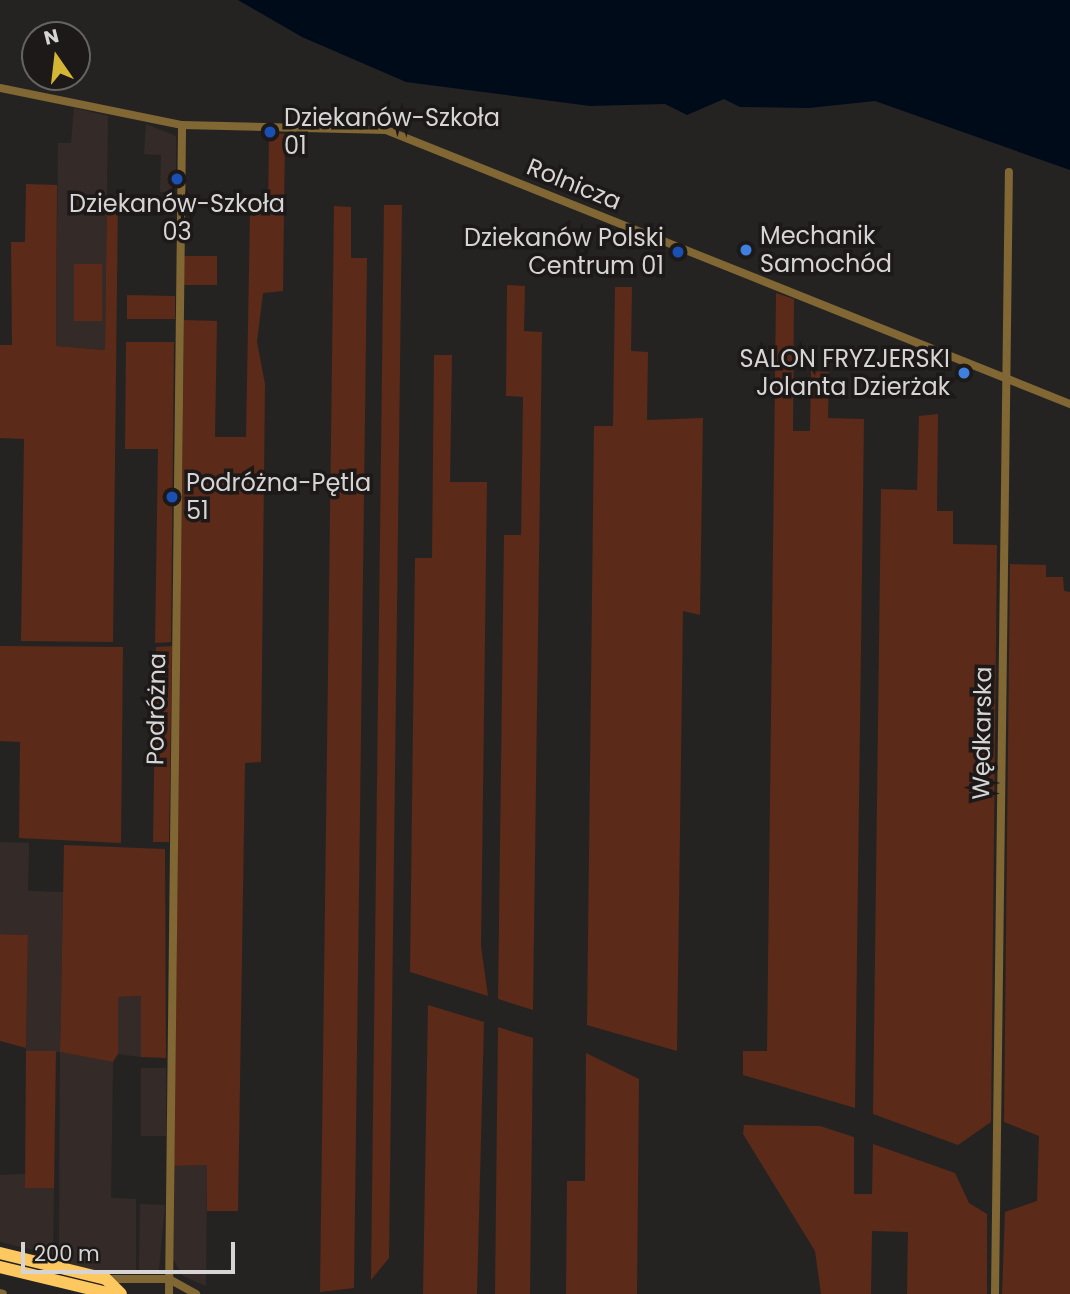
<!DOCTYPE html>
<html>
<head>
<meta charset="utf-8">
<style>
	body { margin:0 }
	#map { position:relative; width:1070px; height:1294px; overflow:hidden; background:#252322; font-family:Poppins,sans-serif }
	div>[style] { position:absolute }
	.built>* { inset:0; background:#342b28 }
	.green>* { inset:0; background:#5b2a18 }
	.water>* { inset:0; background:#000b1a }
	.minor>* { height:8px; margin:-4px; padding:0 4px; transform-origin:4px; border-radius:4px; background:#816734 }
	.highway>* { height:12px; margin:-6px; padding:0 6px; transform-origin:6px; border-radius:6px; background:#fdc85f }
	.dots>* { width:19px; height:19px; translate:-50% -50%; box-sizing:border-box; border:4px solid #1c1918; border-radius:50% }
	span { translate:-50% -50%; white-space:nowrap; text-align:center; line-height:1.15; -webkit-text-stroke:7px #1c1918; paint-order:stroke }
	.poi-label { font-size:24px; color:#d6d4d4 }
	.left { translate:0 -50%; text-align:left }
	.right { translate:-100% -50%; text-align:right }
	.street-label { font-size:24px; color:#d6d4d4 }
	.north { position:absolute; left:21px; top:21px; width:70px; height:70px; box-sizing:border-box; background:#1c1918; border:2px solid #666463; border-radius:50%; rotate:346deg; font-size:19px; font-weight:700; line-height:28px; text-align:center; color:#d6d4d4 }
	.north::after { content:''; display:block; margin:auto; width:24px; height:32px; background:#d3b635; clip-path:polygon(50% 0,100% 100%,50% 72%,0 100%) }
	.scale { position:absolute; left:21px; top:1242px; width:214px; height:32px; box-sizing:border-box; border:4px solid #d6d4d4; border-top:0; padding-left:9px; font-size:21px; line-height:24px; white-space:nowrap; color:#d6d4d4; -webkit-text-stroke:5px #1c1918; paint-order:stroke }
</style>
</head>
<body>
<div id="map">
	<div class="built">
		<i style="clip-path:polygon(74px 108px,108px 116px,105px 350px,56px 346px,58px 143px,71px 143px)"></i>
		<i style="clip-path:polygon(146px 124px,176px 136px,176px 192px,160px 192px,161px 155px,144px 154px)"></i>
		<i style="clip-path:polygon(0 842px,29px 843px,28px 891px,63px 892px,60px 1052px,113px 1062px,111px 1198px,136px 1199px,136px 1272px,111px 1274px,61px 1262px,59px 1256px,60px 1052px,26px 1051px,28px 935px,0 934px)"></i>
		<i style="clip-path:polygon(142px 996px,141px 1057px,118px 1054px,118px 997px)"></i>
		<i style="clip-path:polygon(141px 1068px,166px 1068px,166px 1136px,141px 1136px)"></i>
		<i style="clip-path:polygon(207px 1165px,206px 1286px,183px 1276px,173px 1259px,174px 1166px)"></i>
		<i style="clip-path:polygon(25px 1174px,25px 1188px,54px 1188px,53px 1255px,0 1242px,0 1175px)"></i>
		<i style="clip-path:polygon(140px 1204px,165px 1205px,159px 1270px,139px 1271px)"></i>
	</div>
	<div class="green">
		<i style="clip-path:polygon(269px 133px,285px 134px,283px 291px,263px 293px,257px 342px,265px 384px,261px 762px,245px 763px,238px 1211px,207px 1211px,207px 1165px,174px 1166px,184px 320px,217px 321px,215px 437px,246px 437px,250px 214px,268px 214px)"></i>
		<i style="clip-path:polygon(26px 184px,57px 185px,56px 346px,105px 350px,107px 195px,118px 195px,113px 642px,21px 641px,24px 439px,0 438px,0 345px,12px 345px,11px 242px,25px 242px)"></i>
		<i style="clip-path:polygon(384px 205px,402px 205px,389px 1258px,371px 1280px)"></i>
		<i style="clip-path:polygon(334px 206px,351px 207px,351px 258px,367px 258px,354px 1288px,320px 1292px)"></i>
		<i style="clip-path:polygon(184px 256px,217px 256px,217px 285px,184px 285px)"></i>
		<i style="clip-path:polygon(74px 264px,102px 264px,102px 321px,74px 321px)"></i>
		<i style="clip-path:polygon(507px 285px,525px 286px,524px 331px,542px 332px,533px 1010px,498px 999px,504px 535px,521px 535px,523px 397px,506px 396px)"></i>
		<i style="clip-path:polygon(615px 287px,632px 287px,631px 351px,648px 352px,647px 420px,703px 418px,700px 615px,683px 611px,677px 1051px,587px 1025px,594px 426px,613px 426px)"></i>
		<i style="clip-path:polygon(776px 293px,794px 299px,793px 431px,810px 431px,811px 371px,829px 372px,828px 418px,864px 419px,855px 1108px,743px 1075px,743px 1051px,767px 1051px)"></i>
		<i style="clip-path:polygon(127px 295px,175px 296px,175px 319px,127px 319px)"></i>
		<i style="clip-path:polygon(126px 342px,174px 342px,171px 642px,155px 643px,158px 449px,125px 449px)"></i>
		<i style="clip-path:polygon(434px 355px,452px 355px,450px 482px,487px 482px,481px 946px,488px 996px,410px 972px,415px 558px,432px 558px)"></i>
		<i style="clip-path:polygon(938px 414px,937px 511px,953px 511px,953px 544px,997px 545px,991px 1122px,958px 1145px,873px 1114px,881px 489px,917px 490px,919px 416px)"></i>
		<i style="clip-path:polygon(1010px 564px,1046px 565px,1046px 577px,1063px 577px,1064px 591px,1070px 592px,1070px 1294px,1002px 1294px,1005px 1212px,1037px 1201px,1039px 1136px,1004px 1122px)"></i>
		<i style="clip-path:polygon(0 646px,123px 647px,121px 843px,19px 838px,20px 742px,0 741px)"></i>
		<i style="clip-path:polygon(172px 646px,169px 842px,153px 842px,156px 647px)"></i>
		<i style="clip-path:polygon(64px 845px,165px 849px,166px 1058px,141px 1057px,141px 996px,118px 997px,118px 1054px,113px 1062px,60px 1052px)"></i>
		<i style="clip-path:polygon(0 934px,28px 935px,26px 1048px,0 1041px)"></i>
		<i style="clip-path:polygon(428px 1005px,484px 1022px,477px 1294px,423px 1294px)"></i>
		<i style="clip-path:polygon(498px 1027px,533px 1038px,530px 1294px,495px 1294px)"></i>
		<i style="clip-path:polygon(26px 1051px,56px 1051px,54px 1188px,25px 1188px)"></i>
		<i style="clip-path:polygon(586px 1053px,639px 1079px,637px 1294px,566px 1294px,567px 1181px,585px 1181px)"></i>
		<i style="clip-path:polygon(744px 1125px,820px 1126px,854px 1137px,854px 1194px,872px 1194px,873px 1144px,955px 1173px,969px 1203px,987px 1214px,987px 1294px,907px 1294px,908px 1232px,872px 1231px,871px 1294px,821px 1294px,815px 1251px,743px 1134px)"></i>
	</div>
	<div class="water">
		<i style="clip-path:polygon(238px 0,1070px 0,1070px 170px,875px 101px,809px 108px,740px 107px,724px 99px,687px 115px,665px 104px,590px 106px,406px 82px,302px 37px)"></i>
	</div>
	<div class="minor">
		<i style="left:0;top:88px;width:186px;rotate:11.5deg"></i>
		<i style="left:182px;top:125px;width:204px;rotate:1.4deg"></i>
		<i style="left:386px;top:130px;width:737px;rotate:21.83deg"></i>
		<i style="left:106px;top:1279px;width:63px"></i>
		<i style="left:169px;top:1279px;width:31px;rotate:29deg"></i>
		<i style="left:0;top:1293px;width:3px;rotate:18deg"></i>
		<i style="left:169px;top:1294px;width:1169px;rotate:-89.36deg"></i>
		<i style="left:995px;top:1294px;width:1122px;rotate:-89.29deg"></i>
	</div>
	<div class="highway">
		<i style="left:0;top:1253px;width:109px;rotate:13.8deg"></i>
		<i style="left:106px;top:1279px;width:21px;rotate:45deg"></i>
		<i style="left:0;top:1267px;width:115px;rotate:13.6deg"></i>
	</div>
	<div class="dots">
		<i style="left:270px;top:132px;background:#1a4fb4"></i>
		<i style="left:177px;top:179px;background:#1a4fb4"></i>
		<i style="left:746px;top:250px;background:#3f7fe0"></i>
		<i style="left:678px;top:252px;background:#1a4fb4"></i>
		<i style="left:964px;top:373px;background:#3f7fe0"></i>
		<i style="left:172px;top:497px;background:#1a4fb4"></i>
	</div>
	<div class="poi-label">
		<span class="left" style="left:284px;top:132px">Dziekanów-Szkoła<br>01</span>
		<span style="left:177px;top:218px">Dziekanów-Szkoła<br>03</span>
		<span class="left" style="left:760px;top:250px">Mechanik<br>Samochód</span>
		<span class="right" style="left:664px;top:252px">Dziekanów Polski<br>Centrum 01</span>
		<span class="right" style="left:950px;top:373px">SALON FRYZJERSKI<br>Jolanta Dzierżak</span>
		<span class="left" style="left:186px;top:497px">Podróżna-Pętla<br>51</span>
	</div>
	<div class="street-label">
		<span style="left:574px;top:184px;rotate:22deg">Rolnicza</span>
		<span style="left:156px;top:709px;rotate:-89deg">Podróżna</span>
		<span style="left:982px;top:733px;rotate:-89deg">Wędkarska</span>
	</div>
	<div class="north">N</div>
	<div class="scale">200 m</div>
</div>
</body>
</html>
